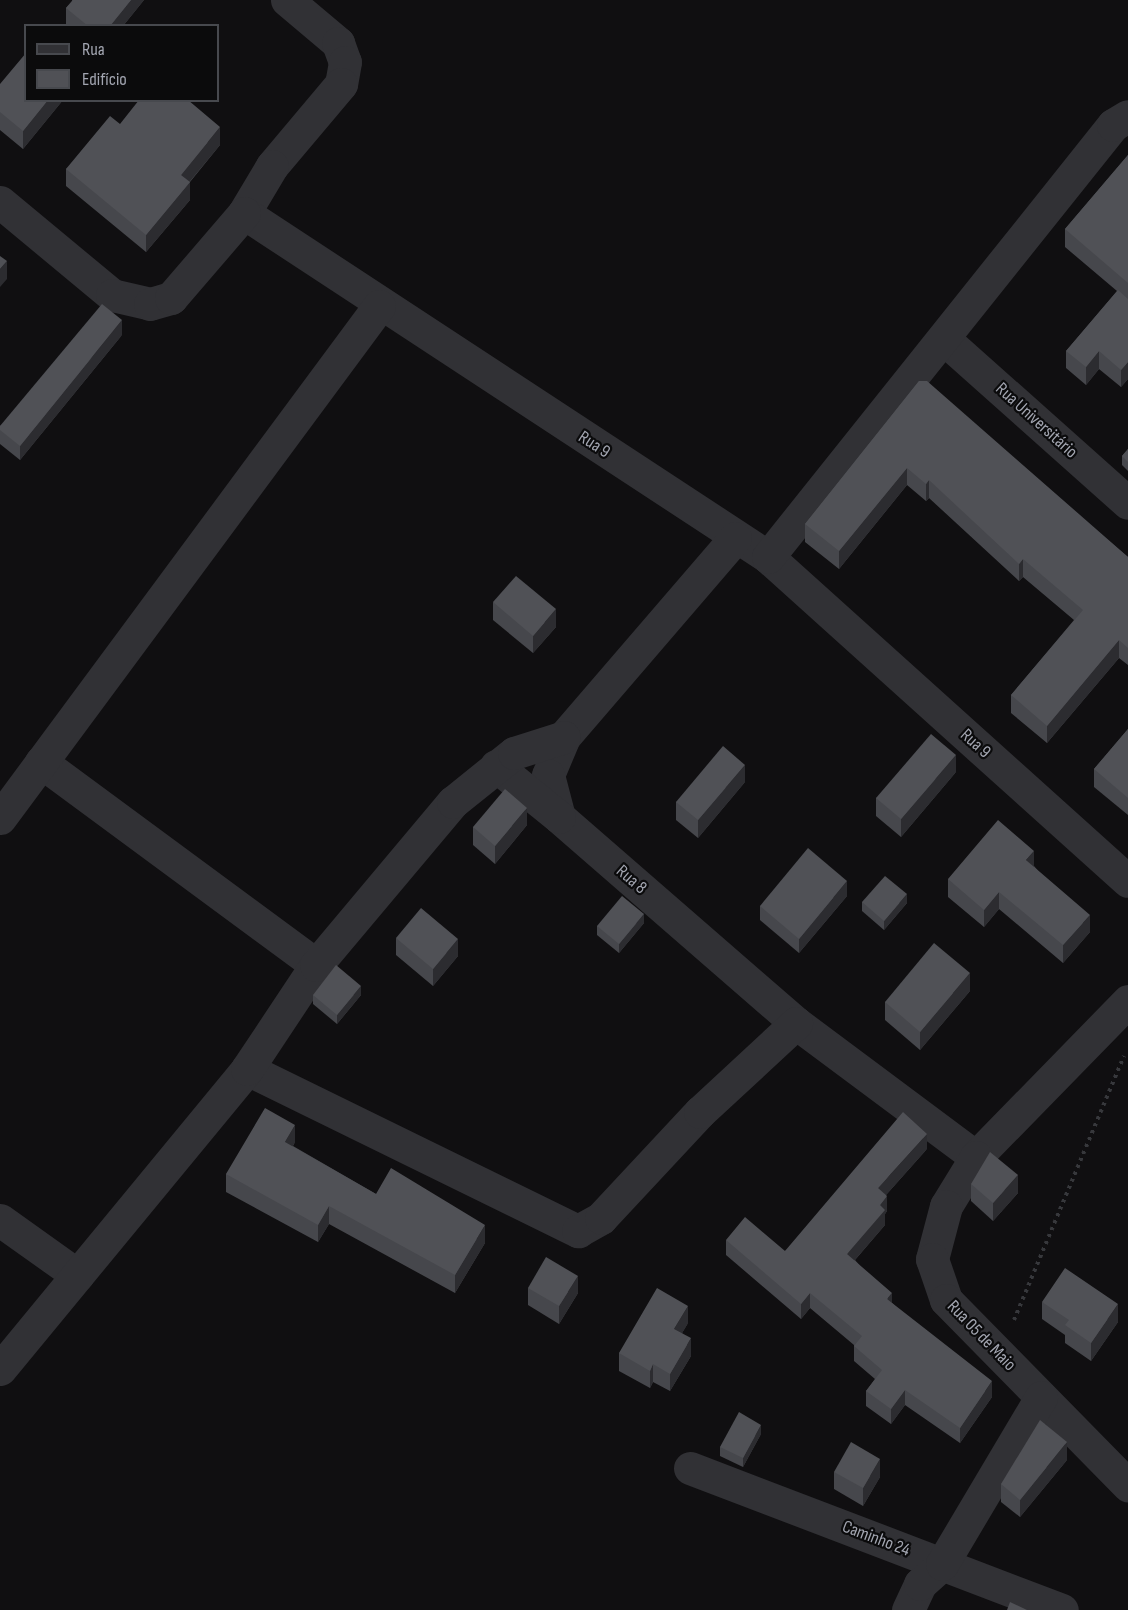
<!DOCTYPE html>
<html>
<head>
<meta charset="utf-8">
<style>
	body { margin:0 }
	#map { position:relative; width:1128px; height:1610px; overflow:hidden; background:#100f11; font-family:"Sofia Sans Condensed",sans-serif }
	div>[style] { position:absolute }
	.path>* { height:4px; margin-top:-2px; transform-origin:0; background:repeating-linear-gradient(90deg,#37383c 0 3px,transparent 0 7.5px) }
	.minor>* { height:33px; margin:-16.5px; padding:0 16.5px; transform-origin:16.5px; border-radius:16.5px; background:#313135 }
	.wall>* { inset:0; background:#46474c }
	.shaded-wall>* { inset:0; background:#2c2c30 }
	.building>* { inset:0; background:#505156 }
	span { translate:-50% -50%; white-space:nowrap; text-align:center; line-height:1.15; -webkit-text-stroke:4.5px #0b0b0c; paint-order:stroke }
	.street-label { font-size:18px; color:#a2a5b0 }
	.legend { position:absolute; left:24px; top:24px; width:195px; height:78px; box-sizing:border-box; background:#0b0b0c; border:2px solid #47494e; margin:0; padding:8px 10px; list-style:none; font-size:18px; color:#a2a5b0 }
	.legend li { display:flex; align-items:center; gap:12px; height:30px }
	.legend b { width:30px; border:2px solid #47494e }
</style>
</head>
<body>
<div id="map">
	<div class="path">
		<i style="left:1014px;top:1320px;width:286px;rotate:-67.4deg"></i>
	</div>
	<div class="minor">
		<i style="left:287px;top:0;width:67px;rotate:40.1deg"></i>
		<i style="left:338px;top:43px;width:20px;rotate:70deg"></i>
		<i style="left:345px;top:62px;width:22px;rotate:100deg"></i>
		<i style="left:341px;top:84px;width:107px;rotate:130.1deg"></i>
		<i style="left:272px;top:166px;width:55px;rotate:120.8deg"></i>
		<i style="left:244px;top:213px;width:627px;rotate:33.28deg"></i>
		<i style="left:768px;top:557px;width:484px;rotate:42deg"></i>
		<i style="left:0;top:202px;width:146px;rotate:39.7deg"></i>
		<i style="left:112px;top:295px;width:39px;rotate:13deg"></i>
		<i style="left:150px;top:304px;width:22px;rotate:-16deg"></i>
		<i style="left:171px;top:298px;width:112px;rotate:-49.3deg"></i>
		<i style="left:944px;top:339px;width:246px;rotate:41.7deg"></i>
		<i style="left:735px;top:538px;width:262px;rotate:130.7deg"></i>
		<i style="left:564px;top:737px;width:41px;rotate:112.8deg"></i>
		<i style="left:548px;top:775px;width:43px;rotate:75.3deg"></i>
		<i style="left:559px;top:817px;width:314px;rotate:41deg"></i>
		<i style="left:796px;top:1023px;width:224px;rotate:36.7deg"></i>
		<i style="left:768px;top:557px;width:553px;rotate:-51.39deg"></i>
		<i style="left:1113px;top:125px;width:17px;rotate:-31deg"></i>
		<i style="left:41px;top:762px;width:342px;rotate:36.4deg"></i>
		<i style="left:496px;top:766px;width:81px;rotate:39deg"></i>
		<i style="left:0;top:818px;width:637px;rotate:-53.49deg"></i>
		<i style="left:1128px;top:1001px;width:218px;rotate:134.3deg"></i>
		<i style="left:976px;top:1157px;width:57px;rotate:121.5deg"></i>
		<i style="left:946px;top:1206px;width:55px;rotate:104.8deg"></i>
		<i style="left:932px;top:1259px;width:43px;rotate:71.1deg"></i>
		<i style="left:946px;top:1300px;width:260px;rotate:45.5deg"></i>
		<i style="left:247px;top:1069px;width:369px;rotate:26.1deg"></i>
		<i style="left:578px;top:1231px;width:26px;rotate:-29deg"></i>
		<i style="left:601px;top:1218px;width:145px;rotate:-47deg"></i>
		<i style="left:700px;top:1112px;width:131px;rotate:-42.8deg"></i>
		<i style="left:0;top:1220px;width:95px;rotate:35.5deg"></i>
		<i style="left:0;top:1369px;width:389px;rotate:-50.5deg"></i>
		<i style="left:247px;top:1069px;width:125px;rotate:-56.4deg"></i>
		<i style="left:316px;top:965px;width:213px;rotate:-50deg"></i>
		<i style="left:453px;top:802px;width:78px;rotate:-38.8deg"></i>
		<i style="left:514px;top:753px;width:52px;rotate:-17.7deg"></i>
		<i style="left:690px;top:1468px;width:398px;rotate:20.9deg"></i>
		<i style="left:908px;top:1610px;width:29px;rotate:-65deg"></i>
		<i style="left:920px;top:1584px;width:30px;rotate:-42deg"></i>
		<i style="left:942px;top:1564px;width:194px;rotate:-59.3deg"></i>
	</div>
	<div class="wall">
		<i style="clip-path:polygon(72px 0,144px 0,123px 26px,69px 26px,66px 24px,66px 8px,72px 1px)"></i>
		<i style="clip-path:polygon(0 84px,26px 100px,63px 100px,23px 149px,0 130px)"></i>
		<i style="clip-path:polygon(120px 124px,220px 145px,190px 182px,190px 200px,146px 252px,66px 186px,66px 169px)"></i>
		<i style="clip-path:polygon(1128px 155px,1128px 379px,1121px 387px,1099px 369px,1086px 385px,1066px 368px,1066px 351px,1117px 291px,1065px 247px,1065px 229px)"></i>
		<i style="clip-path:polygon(122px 335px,20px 460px,0 444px,0 426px)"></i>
		<i style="clip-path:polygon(919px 381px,1128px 557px,1128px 665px,1119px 658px,1047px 743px,1011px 713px,1011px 695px,1074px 620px,1023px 577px,1019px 581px,929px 498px,926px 501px,907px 485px,839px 569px,805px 542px,805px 524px)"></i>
		<i style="clip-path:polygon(1128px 449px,1128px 471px,1122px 465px,1122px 456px)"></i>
		<i style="clip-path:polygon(493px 602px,556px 627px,533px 653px,493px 620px)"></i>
		<i style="clip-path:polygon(1128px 729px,1128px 815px,1094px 787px,1094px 769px)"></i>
		<i style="clip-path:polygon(956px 772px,901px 837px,876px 816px,876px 798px)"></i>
		<i style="clip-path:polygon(745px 782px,698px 838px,676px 820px,676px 802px)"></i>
		<i style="clip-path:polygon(527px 825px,495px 864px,473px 845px,473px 827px)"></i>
		<i style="clip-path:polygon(1034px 866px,1090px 932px,1063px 963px,999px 909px,984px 927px,948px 897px,948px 879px)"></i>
		<i style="clip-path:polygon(847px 896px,799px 953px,760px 920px,760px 906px)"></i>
		<i style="clip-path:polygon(862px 902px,907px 903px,884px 930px,862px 911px)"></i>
		<i style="clip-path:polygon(644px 923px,619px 953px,597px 935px,597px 926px)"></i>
		<i style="clip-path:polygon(396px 938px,458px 956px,433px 986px,396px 955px)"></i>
		<i style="clip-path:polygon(970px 991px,920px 1050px,885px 1020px,885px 1002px)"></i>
		<i style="clip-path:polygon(313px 995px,361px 995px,337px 1024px,313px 1004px)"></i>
		<i style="clip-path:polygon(295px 1142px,293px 1146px,376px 1194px,485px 1243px,455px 1293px,329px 1224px,318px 1242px,226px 1192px,226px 1174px)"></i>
		<i style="clip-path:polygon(927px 1149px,886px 1195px,887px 1211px,885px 1214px,885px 1225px,855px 1260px,892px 1303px,992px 1397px,960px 1443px,905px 1405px,891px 1424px,866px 1406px,866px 1391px,875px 1379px,854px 1361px,854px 1345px,810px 1308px,801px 1319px,726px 1255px,726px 1240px,785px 1251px)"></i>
		<i style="clip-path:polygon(971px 1184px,1018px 1193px,993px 1221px,971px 1201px)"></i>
		<i style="clip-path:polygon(528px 1288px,578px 1293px,559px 1324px,528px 1305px)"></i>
		<i style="clip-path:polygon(1042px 1302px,1118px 1322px,1091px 1361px,1065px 1343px,1065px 1335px,1042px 1319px)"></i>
		<i style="clip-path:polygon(688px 1323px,682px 1333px,691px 1356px,670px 1391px,653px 1382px,650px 1388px,619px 1371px,619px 1353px)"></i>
		<i style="clip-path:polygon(761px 1434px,743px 1467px,720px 1456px,720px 1447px)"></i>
		<i style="clip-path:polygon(1067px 1460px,1020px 1517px,1001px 1502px,1001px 1484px)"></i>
		<i style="clip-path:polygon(834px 1472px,880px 1477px,863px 1506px,834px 1489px)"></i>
	</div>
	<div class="shaded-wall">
		<i style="clip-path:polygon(131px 0,144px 0,123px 26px,110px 26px)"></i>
		<i style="clip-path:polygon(48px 100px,63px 100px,23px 149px,23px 131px)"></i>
		<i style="clip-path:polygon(220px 127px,220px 145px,181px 192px,181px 175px)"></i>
		<i style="clip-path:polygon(190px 182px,190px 200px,146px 252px,146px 235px)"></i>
		<i style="clip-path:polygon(7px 261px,7px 279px,0 287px,0 269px)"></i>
		<i style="clip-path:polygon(122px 320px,122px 335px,20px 460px,20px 446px)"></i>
		<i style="clip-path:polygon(1099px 351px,1099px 369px,1086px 385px,1086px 367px)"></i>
		<i style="clip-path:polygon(1128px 362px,1128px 379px,1121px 387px,1121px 370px)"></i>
		<i style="clip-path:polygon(907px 468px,907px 485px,839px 569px,839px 551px)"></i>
		<i style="clip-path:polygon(929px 480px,929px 498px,926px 501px,926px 484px)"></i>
		<i style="clip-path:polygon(1023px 559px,1023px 577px,1019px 581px,1019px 564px)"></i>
		<i style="clip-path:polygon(556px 609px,556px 627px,533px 653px,533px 636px)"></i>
		<i style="clip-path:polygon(1119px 640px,1119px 658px,1047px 743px,1047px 726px)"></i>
		<i style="clip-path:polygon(956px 755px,956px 772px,901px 837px,901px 819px)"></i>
		<i style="clip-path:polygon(745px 765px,745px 782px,698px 838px,698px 820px)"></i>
		<i style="clip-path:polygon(527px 808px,527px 825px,495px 864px,495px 846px)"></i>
		<i style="clip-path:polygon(1034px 851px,1034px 868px,1026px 860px)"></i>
		<i style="clip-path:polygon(847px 881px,847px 896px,799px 953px,799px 939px)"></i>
		<i style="clip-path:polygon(999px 892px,999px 909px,984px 927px,984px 910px)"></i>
		<i style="clip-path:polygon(907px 894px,907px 903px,884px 930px,884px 921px)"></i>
		<i style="clip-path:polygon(644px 914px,644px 923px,619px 953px,619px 944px)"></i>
		<i style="clip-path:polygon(1090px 915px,1090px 932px,1063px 963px,1063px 945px)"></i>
		<i style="clip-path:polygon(458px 939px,458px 956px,433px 986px,433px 969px)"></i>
		<i style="clip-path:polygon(970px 973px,970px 991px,920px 1050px,920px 1032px)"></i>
		<i style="clip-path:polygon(361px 986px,361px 995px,337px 1024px,337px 1015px)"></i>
		<i style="clip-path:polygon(295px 1125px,295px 1142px,285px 1159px,285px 1142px)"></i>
		<i style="clip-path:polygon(927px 1134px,927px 1149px,878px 1204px,878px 1188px)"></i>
		<i style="clip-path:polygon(1018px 1175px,1018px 1193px,993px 1221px,993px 1203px)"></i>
		<i style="clip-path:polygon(887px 1196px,887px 1211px,885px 1214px,885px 1225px,847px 1269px,847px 1254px,880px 1205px)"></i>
		<i style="clip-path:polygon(329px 1206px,329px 1224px,318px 1242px,318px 1225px)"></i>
		<i style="clip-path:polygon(485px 1225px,485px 1243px,455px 1293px,455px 1275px)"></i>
		<i style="clip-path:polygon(578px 1276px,578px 1293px,559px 1324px,559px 1306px)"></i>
		<i style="clip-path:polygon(810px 1293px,810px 1308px,801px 1319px,801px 1304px)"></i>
		<i style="clip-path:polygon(892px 1293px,892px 1308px,887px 1299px)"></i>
		<i style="clip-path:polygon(1118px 1304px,1118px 1322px,1091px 1361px,1091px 1343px)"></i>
		<i style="clip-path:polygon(688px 1306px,688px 1323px,674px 1347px,674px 1329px)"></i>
		<i style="clip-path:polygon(691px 1338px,691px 1356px,670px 1391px,670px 1374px)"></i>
		<i style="clip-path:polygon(653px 1364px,653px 1382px,650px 1388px,650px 1371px)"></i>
		<i style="clip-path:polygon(992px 1381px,992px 1397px,960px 1443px,960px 1428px)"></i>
		<i style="clip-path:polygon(905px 1390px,905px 1405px,891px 1424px,891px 1409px)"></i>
		<i style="clip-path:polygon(761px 1425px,761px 1434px,743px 1467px,743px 1458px)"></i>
		<i style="clip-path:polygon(1067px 1442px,1067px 1460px,1020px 1517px,1020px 1500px)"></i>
		<i style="clip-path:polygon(880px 1459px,880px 1477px,863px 1506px,863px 1488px)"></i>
	</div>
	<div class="building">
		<i style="clip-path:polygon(73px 0,131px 0,110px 26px,88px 26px,66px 8px)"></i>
		<i style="clip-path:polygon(26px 53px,26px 100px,48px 100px,23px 131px,0 112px,0 84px)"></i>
		<i style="clip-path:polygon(139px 100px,188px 100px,220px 127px,181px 175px,190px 182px,146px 235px,66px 169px,110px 116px,120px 124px)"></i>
		<i style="clip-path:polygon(1128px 155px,1128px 283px,1065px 229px)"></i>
		<i style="clip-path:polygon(0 256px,7px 261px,0 269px)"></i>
		<i style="clip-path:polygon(1118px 290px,1128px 299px,1128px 362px,1121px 370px,1099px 351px,1086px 367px,1066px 351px)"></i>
		<i style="clip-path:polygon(102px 304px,122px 320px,20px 446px,0 430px,0 426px)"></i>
		<i style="clip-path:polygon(919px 381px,927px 381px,1128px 557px,1128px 648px,1119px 640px,1047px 726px,1011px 695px,1083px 610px,1023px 559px,1019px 564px,929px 480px,926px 484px,907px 468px,839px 551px,805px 524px)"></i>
		<i style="clip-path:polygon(1128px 449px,1128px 462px,1122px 456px)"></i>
		<i style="clip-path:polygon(516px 576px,556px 609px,533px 636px,493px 602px)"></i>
		<i style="clip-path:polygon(1128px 729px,1128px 798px,1094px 769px)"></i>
		<i style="clip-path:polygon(931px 734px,956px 755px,901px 819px,876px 798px)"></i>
		<i style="clip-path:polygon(723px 746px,745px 765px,698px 820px,676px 802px)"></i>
		<i style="clip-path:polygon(505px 789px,527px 808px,495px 846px,473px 827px)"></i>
		<i style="clip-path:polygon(998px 820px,1034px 851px,1026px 860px,1090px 915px,1063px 945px,999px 892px,984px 910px,948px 879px)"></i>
		<i style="clip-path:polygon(808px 848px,847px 881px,799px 939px,760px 906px)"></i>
		<i style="clip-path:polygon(885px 876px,907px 894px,884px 921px,862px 902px)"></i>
		<i style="clip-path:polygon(622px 896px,644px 914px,619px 944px,597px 926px)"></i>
		<i style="clip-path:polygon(421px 908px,458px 939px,433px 969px,396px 938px)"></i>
		<i style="clip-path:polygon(934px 943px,970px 973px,920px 1032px,885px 1002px)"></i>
		<i style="clip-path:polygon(336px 965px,361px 986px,337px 1015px,313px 995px)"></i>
		<i style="clip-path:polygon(265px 1108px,295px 1125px,285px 1142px,376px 1194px,391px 1168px,485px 1225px,455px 1275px,329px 1206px,318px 1225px,226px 1174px)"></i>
		<i style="clip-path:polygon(903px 1112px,927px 1134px,878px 1188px,887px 1196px,880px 1205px,885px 1210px,847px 1254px,892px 1293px,887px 1299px,992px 1381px,960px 1428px,905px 1390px,891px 1409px,866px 1391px,882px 1370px,854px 1346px,862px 1336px,810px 1293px,801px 1304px,726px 1240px,745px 1217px,785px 1251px)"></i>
		<i style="clip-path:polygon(990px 1152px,1018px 1175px,993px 1203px,971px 1184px)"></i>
		<i style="clip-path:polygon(546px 1257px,578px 1276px,559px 1306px,528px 1288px)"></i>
		<i style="clip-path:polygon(1065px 1268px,1118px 1304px,1091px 1343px,1065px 1325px,1069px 1320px,1042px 1302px)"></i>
		<i style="clip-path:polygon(657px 1288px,688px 1306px,674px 1329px,691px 1338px,670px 1374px,653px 1364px,650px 1371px,619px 1353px)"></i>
		<i style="clip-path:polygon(739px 1412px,761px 1425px,743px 1458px,720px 1447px)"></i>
		<i style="clip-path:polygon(1040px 1420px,1067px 1442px,1020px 1500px,1001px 1484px)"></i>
		<i style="clip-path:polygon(851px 1442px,880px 1459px,863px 1488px,834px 1472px)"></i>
		<i style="clip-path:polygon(1010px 1602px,1027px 1610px,1007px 1610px)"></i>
	</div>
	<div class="street-label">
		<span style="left:1036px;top:421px;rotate:42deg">Rua Universitário</span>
		<span style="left:594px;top:445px;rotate:33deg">Rua 9</span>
		<span style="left:975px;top:744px;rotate:42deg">Rua 9</span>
		<span style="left:631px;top:880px;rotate:41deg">Rua 8</span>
		<span style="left:981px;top:1336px;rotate:46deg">Rua 05 de Maio</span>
		<span style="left:876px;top:1539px;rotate:21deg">Caminho 24</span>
	</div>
	<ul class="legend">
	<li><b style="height:8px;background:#313135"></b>Rua</li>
	<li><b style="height:16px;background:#505156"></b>Edifício</li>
	</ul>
</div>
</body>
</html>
